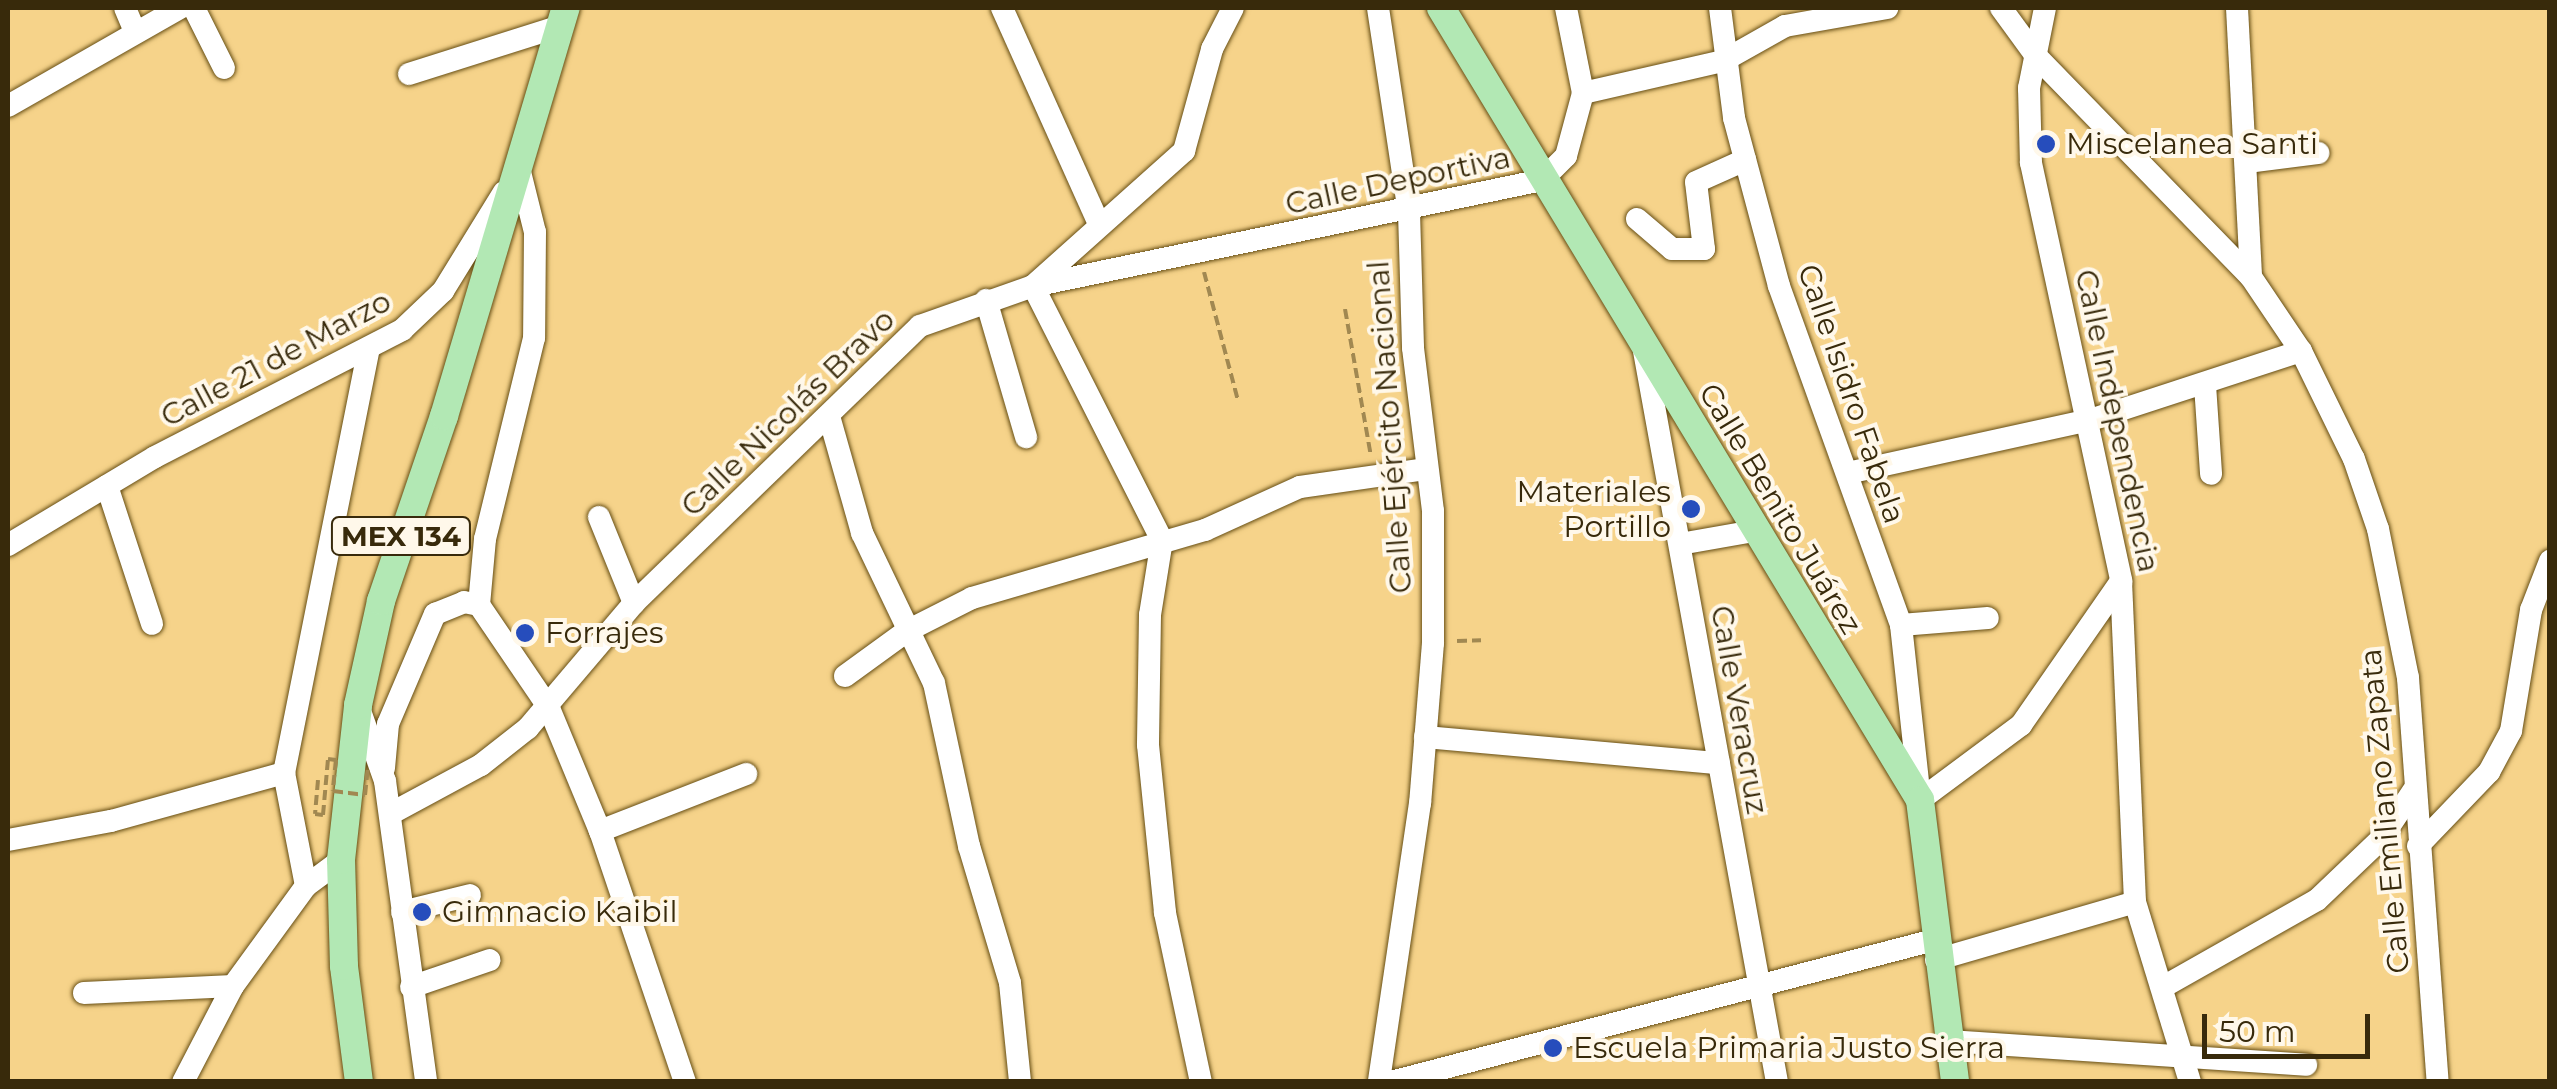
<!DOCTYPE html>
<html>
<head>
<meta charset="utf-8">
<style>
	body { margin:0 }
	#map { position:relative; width:2557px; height:1089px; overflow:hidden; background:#f6d38a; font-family:Montserrat,sans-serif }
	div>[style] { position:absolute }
	.path>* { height:4px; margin-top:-2px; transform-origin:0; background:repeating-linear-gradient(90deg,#a18851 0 10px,transparent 0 15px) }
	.roads { filter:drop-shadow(0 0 2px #664e14) drop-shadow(0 0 2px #664e14) }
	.minor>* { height:22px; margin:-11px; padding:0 11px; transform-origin:11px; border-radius:11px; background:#fff }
	.major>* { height:28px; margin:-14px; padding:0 14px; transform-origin:14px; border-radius:14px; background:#b2e8b4 }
	.path-bridge>* { height:4px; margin-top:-2px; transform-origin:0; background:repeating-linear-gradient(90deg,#a18851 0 10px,transparent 0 15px) }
	.dots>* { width:28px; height:28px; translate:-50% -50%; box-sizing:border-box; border:5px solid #fff8ea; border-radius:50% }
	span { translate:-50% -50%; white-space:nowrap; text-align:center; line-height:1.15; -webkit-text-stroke:8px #fff8ea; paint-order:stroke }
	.shield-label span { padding:2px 8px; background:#fff8ea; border:2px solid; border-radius:8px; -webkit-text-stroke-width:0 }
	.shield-label { font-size:28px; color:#382a0b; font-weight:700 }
	.poi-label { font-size:30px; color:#382a0b }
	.left { translate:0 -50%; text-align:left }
	.right { translate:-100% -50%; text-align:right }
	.street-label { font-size:30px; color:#382a0b }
	.frame { position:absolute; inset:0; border:10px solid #382a0b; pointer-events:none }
	.scale { position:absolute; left:2202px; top:1014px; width:168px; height:45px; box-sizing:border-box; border:5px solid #382a0b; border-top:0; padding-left:12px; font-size:30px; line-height:35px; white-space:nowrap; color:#382a0b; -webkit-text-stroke:8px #fff8ea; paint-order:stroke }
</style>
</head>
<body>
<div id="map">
	<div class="path">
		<i style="left:1204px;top:272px;width:133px;rotate:75.2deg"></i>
		<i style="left:1345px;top:309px;width:149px;rotate:80deg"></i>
		<i style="left:1457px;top:641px;width:24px;rotate:-2deg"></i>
	</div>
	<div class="roads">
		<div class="minor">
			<i style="left:125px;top:8px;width:26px;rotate:67deg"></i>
			<i style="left:194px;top:8px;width:67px;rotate:63.4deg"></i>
			<i style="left:1002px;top:8px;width:237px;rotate:65.8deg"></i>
			<i style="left:1378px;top:8px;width:206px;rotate:81.4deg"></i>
			<i style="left:1409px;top:212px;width:136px;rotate:88.3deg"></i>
			<i style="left:1413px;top:348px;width:164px;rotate:83deg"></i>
			<i style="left:1433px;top:511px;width:132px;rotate:90deg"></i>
			<i style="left:1433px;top:643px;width:161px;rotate:94.6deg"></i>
			<i style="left:1420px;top:803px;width:282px;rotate:98.4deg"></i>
			<i style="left:1566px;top:8px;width:87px;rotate:78.7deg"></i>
			<i style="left:1720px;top:8px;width:111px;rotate:82.7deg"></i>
			<i style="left:1734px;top:118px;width:174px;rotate:75deg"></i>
			<i style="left:1779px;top:286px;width:360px;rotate:70.2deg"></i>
			<i style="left:1901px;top:625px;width:176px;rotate:83.8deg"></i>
			<i style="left:1920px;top:800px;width:126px;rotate:-36.6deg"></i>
			<i style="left:2021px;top:725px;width:175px;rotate:-55.2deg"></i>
			<i style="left:2001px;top:8px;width:59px;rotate:53.9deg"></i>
			<i style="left:2036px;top:56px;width:308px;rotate:45.8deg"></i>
			<i style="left:2251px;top:277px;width:89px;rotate:56deg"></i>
			<i style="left:2301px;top:351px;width:120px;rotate:63.9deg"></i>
			<i style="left:2354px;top:459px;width:74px;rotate:71.1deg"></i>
			<i style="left:2378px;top:529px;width:152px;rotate:78.6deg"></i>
			<i style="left:2408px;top:678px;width:405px;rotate:85.8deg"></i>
			<i style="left:2045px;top:8px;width:82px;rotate:101.3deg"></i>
			<i style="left:2029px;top:88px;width:75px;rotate:88.5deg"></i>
			<i style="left:2031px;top:163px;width:428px;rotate:77.8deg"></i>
			<i style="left:2121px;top:581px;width:321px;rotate:87.5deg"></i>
			<i style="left:2135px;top:902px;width:188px;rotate:73deg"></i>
			<i style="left:2237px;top:8px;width:269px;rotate:87deg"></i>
			<i style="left:409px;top:74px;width:158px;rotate:-17.6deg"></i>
			<i style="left:8px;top:106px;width:198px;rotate:-29.7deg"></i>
			<i style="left:2248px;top:162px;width:71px;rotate:-7.3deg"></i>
			<i style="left:519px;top:168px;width:66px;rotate:76deg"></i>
			<i style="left:535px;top:232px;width:106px;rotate:90.5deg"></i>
			<i style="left:534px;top:338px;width:207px;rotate:103.7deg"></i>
			<i style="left:485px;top:539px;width:66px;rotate:95.2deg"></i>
			<i style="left:479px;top:605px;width:125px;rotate:55.8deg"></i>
			<i style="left:549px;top:708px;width:133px;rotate:67.5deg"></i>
			<i style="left:600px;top:831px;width:265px;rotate:71.3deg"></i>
			<i style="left:1637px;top:219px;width:46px;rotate:40.6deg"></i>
			<i style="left:1672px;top:249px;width:32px"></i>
			<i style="left:1704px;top:249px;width:67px;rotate:-96.8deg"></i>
			<i style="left:1696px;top:182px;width:54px;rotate:-24.2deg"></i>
			<i style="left:1033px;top:286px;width:285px;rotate:63.1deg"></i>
			<i style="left:1162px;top:540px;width:76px;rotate:99.1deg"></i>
			<i style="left:1150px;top:615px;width:130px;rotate:90.9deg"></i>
			<i style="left:1148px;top:745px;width:169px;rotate:84.2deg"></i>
			<i style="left:1165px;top:913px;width:173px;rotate:78deg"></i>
			<i style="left:1033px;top:286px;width:203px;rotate:-41.8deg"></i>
			<i style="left:1184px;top:151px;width:106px;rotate:-74.6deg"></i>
			<i style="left:1212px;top:49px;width:46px;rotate:-62.9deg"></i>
			<i style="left:986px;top:300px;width:143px;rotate:73.7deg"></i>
			<i style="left:1644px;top:351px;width:743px;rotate:79.69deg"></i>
			<i style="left:2205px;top:385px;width:89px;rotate:86.1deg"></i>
			<i style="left:829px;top:416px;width:122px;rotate:74.2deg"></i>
			<i style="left:862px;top:533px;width:166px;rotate:64.4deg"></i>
			<i style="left:934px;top:683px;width:167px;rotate:77.9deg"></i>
			<i style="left:969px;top:846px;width:143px;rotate:73.3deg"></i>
			<i style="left:1010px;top:983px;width:100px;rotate:84.2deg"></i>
			<i style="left:1848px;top:473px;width:248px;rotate:-12.4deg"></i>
			<i style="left:2090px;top:420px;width:222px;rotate:-18.1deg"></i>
			<i style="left:107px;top:486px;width:145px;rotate:71.9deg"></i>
			<i style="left:599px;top:517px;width:93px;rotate:67.9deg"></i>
			<i style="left:1680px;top:544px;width:75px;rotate:-10deg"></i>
			<i style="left:8px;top:545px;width:171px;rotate:-30.9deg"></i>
			<i style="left:155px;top:457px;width:278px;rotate:-27.2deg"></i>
			<i style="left:402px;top:330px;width:57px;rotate:-43.6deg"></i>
			<i style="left:443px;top:291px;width:116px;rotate:-58.4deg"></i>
			<i style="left:1901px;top:625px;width:87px;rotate:-4.6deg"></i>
			<i style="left:845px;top:676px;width:77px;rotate:-36deg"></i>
			<i style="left:907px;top:631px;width:73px;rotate:-26.9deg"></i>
			<i style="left:972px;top:598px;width:243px;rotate:-16.3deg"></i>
			<i style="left:1205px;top:530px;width:104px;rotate:-24.4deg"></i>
			<i style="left:1300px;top:487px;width:128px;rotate:-8.1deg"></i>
			<i style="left:359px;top:708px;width:77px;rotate:70.4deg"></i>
			<i style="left:385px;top:781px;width:304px;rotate:82.2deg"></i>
			<i style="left:1425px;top:737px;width:295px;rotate:5.1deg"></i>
			<i style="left:384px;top:768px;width:44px;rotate:-84.8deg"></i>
			<i style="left:388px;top:724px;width:120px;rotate:-66.9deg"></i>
			<i style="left:435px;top:614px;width:31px;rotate:-22deg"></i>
			<i style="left:464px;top:602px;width:15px;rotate:11deg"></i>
			<i style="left:390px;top:814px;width:103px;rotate:-28.3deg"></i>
			<i style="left:481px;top:765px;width:60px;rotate:-38.2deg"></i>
			<i style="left:528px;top:728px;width:164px;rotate:-49.7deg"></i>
			<i style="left:634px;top:603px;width:398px;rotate:-44.1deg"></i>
			<i style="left:920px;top:326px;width:120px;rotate:-19.5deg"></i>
			<i style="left:1033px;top:286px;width:520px;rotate:-11.76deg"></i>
			<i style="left:1542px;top:180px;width:34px;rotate:-45deg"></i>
			<i style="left:1566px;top:156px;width:65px;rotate:-74.9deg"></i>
			<i style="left:1583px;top:93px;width:144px;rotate:-12.9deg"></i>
			<i style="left:1723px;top:61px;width:71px;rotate:-29.4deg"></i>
			<i style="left:1785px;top:26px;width:104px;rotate:-10deg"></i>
			<i style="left:600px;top:831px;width:157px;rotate:-21.3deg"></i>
			<i style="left:8px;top:840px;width:105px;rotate:-10.5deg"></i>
			<i style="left:111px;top:821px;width:180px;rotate:-15.5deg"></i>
			<i style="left:2418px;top:846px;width:103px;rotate:-46.2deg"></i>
			<i style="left:2489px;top:772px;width:47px;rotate:-61.8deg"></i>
			<i style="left:2511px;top:731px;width:123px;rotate:-80.6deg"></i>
			<i style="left:2531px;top:610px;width:53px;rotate:-68.8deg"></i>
			<i style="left:306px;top:886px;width:115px;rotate:-101deg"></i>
			<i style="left:284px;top:773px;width:434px;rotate:-78.7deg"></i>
			<i style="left:402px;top:912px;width:70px;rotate:-14deg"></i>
			<i style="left:1936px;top:960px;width:207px;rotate:-16.2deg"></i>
			<i style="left:411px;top:987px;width:83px;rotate:-18.9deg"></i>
			<i style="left:2163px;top:987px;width:177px;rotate:-29.5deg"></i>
			<i style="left:2317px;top:900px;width:88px;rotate:-43.6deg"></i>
			<i style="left:2381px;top:839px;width:58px;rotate:-56.3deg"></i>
			<i style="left:84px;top:993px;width:149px;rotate:-2.7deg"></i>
			<i style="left:1948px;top:1041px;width:359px;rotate:3.8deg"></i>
			<i style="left:183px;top:1082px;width:108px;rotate:-62.5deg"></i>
			<i style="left:233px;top:986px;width:124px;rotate:-53.9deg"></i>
			<i style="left:306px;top:886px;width:44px;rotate:-36.6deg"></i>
			<i style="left:1391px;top:1082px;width:561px;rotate:-14.66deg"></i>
		</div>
		<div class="major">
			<i style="left:1441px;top:8px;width:926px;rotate:58.83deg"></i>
			<i style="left:1920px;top:800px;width:284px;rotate:82.9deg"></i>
			<i style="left:359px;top:1082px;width:117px;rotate:-97.4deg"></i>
			<i style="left:344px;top:966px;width:106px;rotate:-91.6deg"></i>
			<i style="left:341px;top:860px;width:156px;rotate:-83.7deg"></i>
			<i style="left:358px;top:705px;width:107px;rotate:-77.5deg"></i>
			<i style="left:381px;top:601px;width:195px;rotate:-71.2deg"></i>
			<i style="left:444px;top:416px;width:426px;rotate:-73.4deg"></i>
		</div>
	</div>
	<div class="path-bridge">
		<i style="left:318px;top:780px;width:34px;rotate:95deg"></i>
		<i style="left:315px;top:814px;width:8px;rotate:7deg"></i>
		<i style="left:323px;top:815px;width:56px;rotate:-84.9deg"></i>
		<i style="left:328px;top:759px;width:8px;rotate:7deg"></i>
		<i style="left:336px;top:760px;width:31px;rotate:96deg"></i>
		<i style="left:333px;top:791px;width:32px;rotate:7deg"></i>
		<i style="left:365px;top:795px;width:28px;rotate:-84deg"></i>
	</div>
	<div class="dots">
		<i style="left:2046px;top:144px;background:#264dbc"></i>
		<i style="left:1691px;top:509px;background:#264dbc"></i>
		<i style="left:525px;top:633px;background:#264dbc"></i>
		<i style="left:422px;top:912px;background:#264dbc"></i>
		<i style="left:1553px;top:1048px;background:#264dbc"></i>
	</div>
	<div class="shield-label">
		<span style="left:401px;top:536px">MEX 134</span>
	</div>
	<div class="poi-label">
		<span class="left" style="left:2066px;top:144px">Miscelanea Santi</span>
		<span class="right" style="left:1671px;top:509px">Materiales<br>Portillo</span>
		<span class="left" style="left:545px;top:633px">Forrajes</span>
		<span class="left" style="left:442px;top:912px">Gimnacio Kaibil</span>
		<span class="left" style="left:1573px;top:1048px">Escuela Primaria Justo Sierra</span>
	</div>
	<div class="street-label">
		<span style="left:1398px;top:181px;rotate:-12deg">Calle Deportiva</span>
		<span style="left:276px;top:359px;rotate:-28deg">Calle 21 de Marzo</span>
		<span style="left:1851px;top:394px;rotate:71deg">Calle Isidro Fabela</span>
		<span style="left:788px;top:413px;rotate:-44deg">Calle Nicolás Bravo</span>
		<span style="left:2117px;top:421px;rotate:78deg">Calle Independencia</span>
		<span style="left:1390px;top:427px;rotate:-94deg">Calle Ejército Nacional</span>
		<span style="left:1780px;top:509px;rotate:59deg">Calle Benito Juárez</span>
		<span style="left:1739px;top:710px;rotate:80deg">Calle Veracruz</span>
		<span style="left:2385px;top:811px;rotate:-95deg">Calle Emiliano Zapata</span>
	</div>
	<div class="frame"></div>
	<div class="scale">50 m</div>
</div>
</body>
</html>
